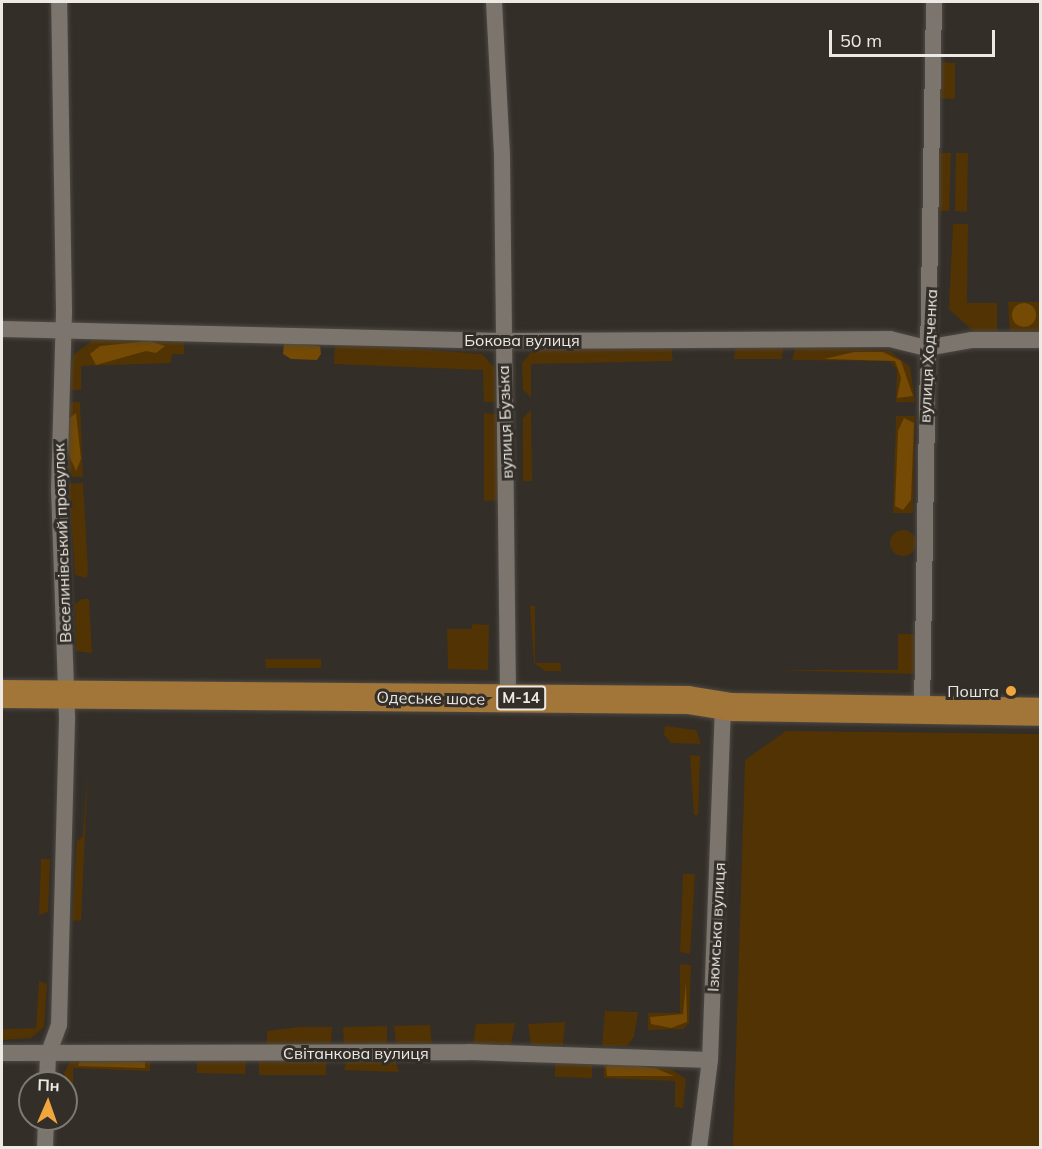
<!DOCTYPE html>
<html>
<head>
<meta charset="utf-8">
<style>
	body { margin:0 }
	#map { position:relative; width:1042px; height:1149px; overflow:hidden; background:#332e28; font-family:Mulish,sans-serif }
	div>[style] { position:absolute }
	.green>* { inset:0; background:#523303 }
	.round { border-radius:50% }
	.forest>* { inset:0; background:#744a05 }
	.roads { filter:drop-shadow(0 0 2px #4d4944) drop-shadow(0 0 2px #4d4944) }
	.minor>* { height:16px; margin:-8px; padding:0 8px; transform-origin:8px; border-radius:8px; background:#7b756e }
	.trunk>* { height:28px; margin:-14px; padding:0 14px; transform-origin:14px; border-radius:14px; background:#a27538 }
	.dots>* { width:16px; height:16px; translate:-50% -50%; box-sizing:border-box; border:3px solid #332e28; border-radius:50% }
	span { translate:-50% -50%; white-space:nowrap; text-align:center; line-height:1.15; -webkit-text-stroke:6px #332e28; paint-order:stroke }
	.shield-label span { padding:2px 4px; background:#332e28; border:2px solid; border-radius:4px; -webkit-text-stroke-width:0 }
	.shield-label { font-size:15px; color:#edeae6; font-weight:700 }
	.street-label { font-size:16px; color:#edeae6 }
	.poi-label { font-size:16px; color:#edeae6 }
	.right { translate:-100% -50%; text-align:right }
	.frame { position:absolute; inset:0; border:3px solid #edeae6; pointer-events:none }
	.north { position:absolute; left:18px; top:1071px; width:60px; height:60px; box-sizing:border-box; background:#332e28; border:2px solid #7d7974; border-radius:50%; rotate:2deg; font-size:16px; font-weight:700; line-height:24px; text-align:center; color:#edeae6 }
	.north::after { content:''; display:block; margin:auto; width:21px; height:27px; background:#f0a63f; clip-path:polygon(50% 0,100% 100%,50% 72%,0 100%) }
	.scale { position:absolute; left:829px; top:30px; width:166px; height:27px; box-sizing:border-box; border:3px solid #edeae6; border-top:0; padding-left:8px; font-size:18px; line-height:21px; white-space:nowrap; color:#edeae6; -webkit-text-stroke:4px #332e28; paint-order:stroke }
</style>
</head>
<body>
<div id="map">
	<div class="green">
		<i style="clip-path:polygon(940px 62px,955px 63px,955px 99px,939px 98px)"></i>
		<i style="clip-path:polygon(939px 153px,951px 153px,949px 211px,939px 211px)"></i>
		<i style="clip-path:polygon(956px 153px,968px 153px,967px 212px,955px 211px)"></i>
		<i style="clip-path:polygon(953px 224px,968px 224px,967px 303px,997px 303px,997px 332px,974px 332px,949px 309px)"></i>
		<i style="clip-path:polygon(1008px 302px,1040px 302px,1040px 331px,1010px 332px)"></i>
		<i style="clip-path:polygon(96px 338px,184px 339px,184px 354px,172px 354px,171px 363px,81px 366px,81px 390px,68px 390px,73px 355px)"></i>
		<i style="clip-path:polygon(335px 343px,482px 354px,495px 368px,496px 402px,484px 402px,483px 370px,334px 364px)"></i>
		<i style="clip-path:polygon(736px 343px,783px 346px,782px 359px,734px 359px)"></i>
		<i style="clip-path:polygon(671px 345px,673px 361px,531px 364px,531px 397px,523px 390px,522px 363px,535px 348px)"></i>
		<i style="clip-path:polygon(796px 346px,890px 351px,910px 367px,915px 402px,896px 402px,897px 369px,889px 361px,792px 360px)"></i>
		<i style="clip-path:polygon(67px 402px,80px 402px,83px 477px,69px 477px)"></i>
		<i style="clip-path:polygon(531px 410px,532px 481px,523px 481px,523px 418px)"></i>
		<i style="clip-path:polygon(484px 413px,497px 414px,499px 500px,484px 501px)"></i>
		<i style="clip-path:polygon(896px 416px,915px 416px,913px 513px,893px 513px)"></i>
		<i style="clip-path:polygon(83px 483px,88px 570px,87px 578px,75px 575px,69px 484px)"></i>
		<i class="round" style="left:890px;top:530px;width:26px;height:26px"></i>
		<i style="clip-path:polygon(82px 599px,89px 599px,92px 653px,76px 651px,75px 604px)"></i>
		<i style="clip-path:polygon(530px 606px,535px 606px,535px 663px,561px 663px,561px 671px,545px 671px,534px 663px)"></i>
		<i style="clip-path:polygon(472px 624px,489px 625px,488px 670px,448px 669px,447px 629px,472px 629px)"></i>
		<i style="clip-path:polygon(898px 634px,915px 634px,915px 674px,773px 670px,898px 670px)"></i>
		<i style="clip-path:polygon(265px 659px,321px 659px,321px 668px,266px 668px)"></i>
		<i style="clip-path:polygon(665px 726px,696px 730px,701px 744px,671px 743px,664px 735px)"></i>
		<i style="clip-path:polygon(786px 731px,1040px 734px,1040px 1147px,733px 1147px,745px 760px)"></i>
		<i style="clip-path:polygon(690px 755px,700px 756px,698px 815px,694px 815px)"></i>
		<i style="clip-path:polygon(88px 766px,81px 921px,72px 920px,77px 841px,83px 836px)"></i>
		<i style="clip-path:polygon(41px 859px,50px 859px,48px 912px,39px 915px)"></i>
		<i style="clip-path:polygon(683px 874px,695px 874px,690px 954px,680px 952px)"></i>
		<i style="clip-path:polygon(680px 964px,691px 965px,689px 1023px,683px 1029px,648px 1030px,648px 1013px,680px 1013px)"></i>
		<i style="clip-path:polygon(39px 981px,47px 984px,44px 1027px,31px 1038px,2px 1040px,2px 1029px,36px 1028px)"></i>
		<i style="clip-path:polygon(605px 1011px,638px 1012px,634px 1037px,627px 1046px,602px 1046px)"></i>
		<i style="clip-path:polygon(565px 1022px,563px 1045px,531px 1045px,528px 1024px)"></i>
		<i style="clip-path:polygon(515px 1023px,511px 1045px,473px 1045px,476px 1024px)"></i>
		<i style="clip-path:polygon(430px 1025px,432px 1046px,396px 1046px,394px 1026px)"></i>
		<i style="clip-path:polygon(387px 1026px,387px 1046px,344px 1046px,343px 1027px)"></i>
		<i style="clip-path:polygon(300px 1027px,332px 1027px,331px 1046px,270px 1048px,267px 1042px,267px 1031px)"></i>
		<i style="clip-path:polygon(150px 1057px,150px 1071px,73px 1068px,73px 1099px,66px 1098px,64px 1073px,71px 1060px)"></i>
		<i style="clip-path:polygon(197px 1059px,246px 1061px,245px 1074px,197px 1073px)"></i>
		<i style="clip-path:polygon(395px 1060px,399px 1072px,344px 1070px,347px 1061px)"></i>
		<i style="clip-path:polygon(555px 1060px,592px 1061px,592px 1078px,555px 1077px)"></i>
		<i style="clip-path:polygon(259px 1061px,326px 1061px,326px 1075px,259px 1075px)"></i>
		<i style="clip-path:polygon(604px 1061px,671px 1069px,686px 1079px,683px 1108px,675px 1107px,675px 1081px,604px 1078px)"></i>
	</div>
	<div class="forest">
		<i class="round" style="left:1012px;top:303px;width:24px;height:24px"></i>
		<i style="clip-path:polygon(150px 341px,165px 346px,156px 353px,146px 351px,96px 365px,90px 354px,100px 346px)"></i>
		<i style="clip-path:polygon(284px 343px,320px 346px,321px 354px,317px 360px,291px 359px,283px 354px)"></i>
		<i style="clip-path:polygon(854px 352px,883px 352px,901px 361px,913px 396px,897px 398px,901px 378px,895px 361px,824px 359px)"></i>
		<i style="clip-path:polygon(76px 413px,81px 459px,76px 471px,68px 453px,68px 419px)"></i>
		<i style="clip-path:polygon(904px 418px,914px 423px,911px 500px,903px 510px,895px 506px,898px 431px)"></i>
		<i style="clip-path:polygon(686px 981px,687px 1022px,671px 1028px,651px 1024px,650px 1017px,683px 1014px)"></i>
		<i style="clip-path:polygon(81px 1059px,127px 1059px,145px 1062px,145px 1068px,78px 1066px)"></i>
		<i style="clip-path:polygon(615px 1063px,655px 1068px,674px 1076px,607px 1076px,606px 1066px)"></i>
	</div>
	<div class="roads">
		<div class="minor">
			<i style="left:494px;top:2px;width:155px;rotate:87deg"></i>
			<i style="left:502px;top:157px;width:541px;rotate:89.36deg"></i>
			<i style="left:2px;top:329px;width:500px;rotate:1.37deg"></i>
			<i style="left:502px;top:341px;width:388px;rotate:-0.3deg"></i>
			<i style="left:890px;top:339px;width:37px;rotate:14deg"></i>
			<i style="left:926px;top:348px;width:47px;rotate:-9.9deg"></i>
			<i style="left:972px;top:340px;width:68px"></i>
			<i style="left:922px;top:710px;width:708px;rotate:-89.03deg"></i>
			<i style="left:2px;top:1053px;width:467px;rotate:-0.1deg"></i>
			<i style="left:469px;top:1052px;width:241px;rotate:1.9deg"></i>
			<i style="left:47px;top:1083px;width:28px;rotate:-88deg"></i>
			<i style="left:48px;top:1055px;width:32px;rotate:-70deg"></i>
			<i style="left:59px;top:1025px;width:308px;rotate:-88.5deg"></i>
			<i style="left:67px;top:717px;width:226px;rotate:-92deg"></i>
			<i style="left:59px;top:491px;width:181px;rotate:-88.4deg"></i>
			<i style="left:64px;top:310px;width:308px;rotate:-90.9deg"></i>
			<i style="left:45px;top:1148px;width:29px;rotate:-88deg"></i>
			<i style="left:699px;top:1148px;width:89px;rotate:-82.9deg"></i>
			<i style="left:710px;top:1060px;width:353px;rotate:-87.9deg"></i>
		</div>
		<div class="trunk">
			<i style="left:2px;top:694px;width:686px;rotate:0.5deg"></i>
			<i style="left:688px;top:700px;width:44px;rotate:9.2deg"></i>
			<i style="left:731px;top:707px;width:309px;rotate:0.9deg"></i>
		</div>
	</div>
	<div class="dots">
		<i style="left:1011px;top:691px;background:#f0a63f"></i>
	</div>
	<div class="shield-label">
		<span style="left:521px;top:698px">М-14</span>
	</div>
	<div class="street-label">
		<span style="left:522px;top:340px">Бокова вулиця</span>
		<span style="left:928px;top:356px;rotate:-87deg">вулиця Ходченка</span>
		<span style="left:505px;top:422px;rotate:-92deg">вулиця Бузька</span>
		<span style="left:62px;top:543px;rotate:-92deg">Веселинівський провулок</span>
		<span style="left:431px;top:698px;rotate:1deg">Одеське шосе</span>
		<span style="left:716px;top:927px;rotate:-87deg">Ізюмська вулиця</span>
		<span style="left:356px;top:1053px">Світанкова вулиця</span>
	</div>
	<div class="poi-label">
		<span class="right" style="left:999px;top:691px">Пошта</span>
	</div>
	<div class="frame"></div>
	<div class="north">Пн</div>
	<div class="scale">50 m</div>
</div>
</body>
</html>
